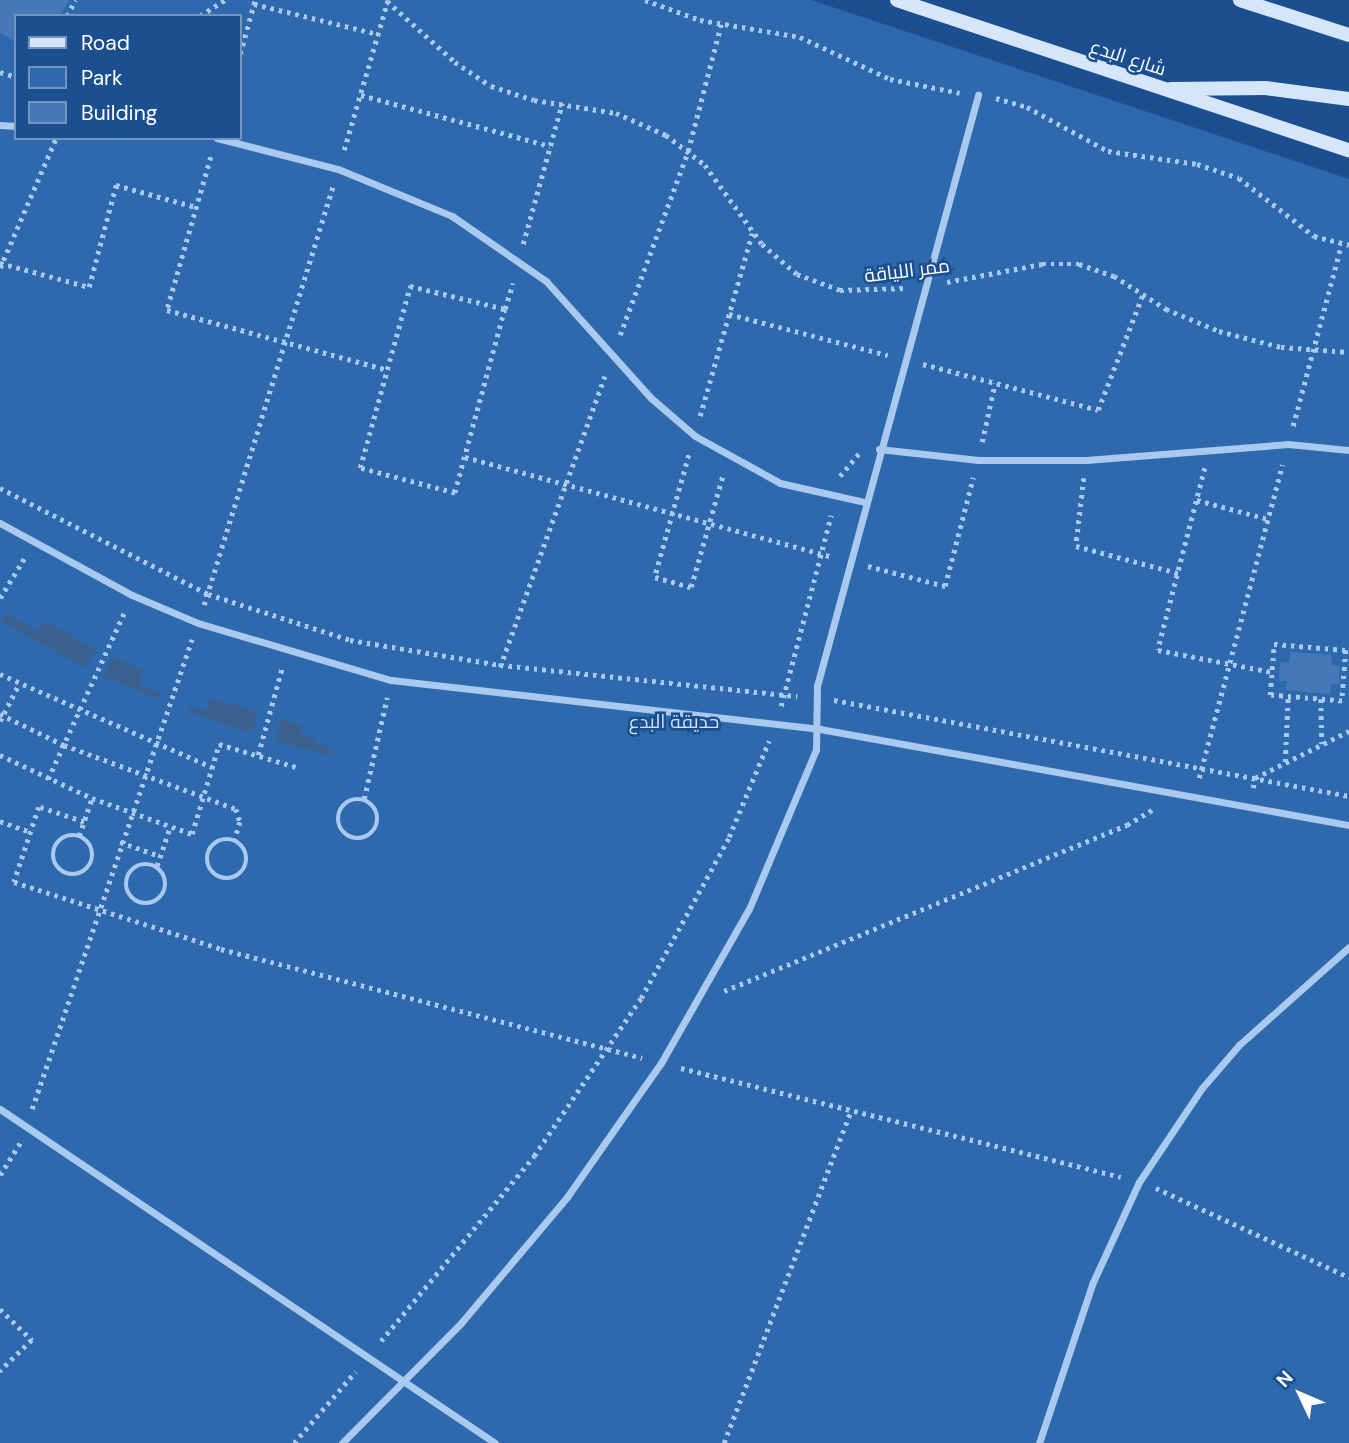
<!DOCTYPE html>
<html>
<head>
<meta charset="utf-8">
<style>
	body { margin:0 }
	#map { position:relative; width:1349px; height:1443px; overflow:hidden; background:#1b4f8f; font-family:"DM Sans",Cairo,sans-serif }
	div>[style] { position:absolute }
	.green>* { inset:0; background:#2e69ad }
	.water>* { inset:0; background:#3c6290 }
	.building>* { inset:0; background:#4478b7 }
	.path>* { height:4.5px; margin-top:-2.25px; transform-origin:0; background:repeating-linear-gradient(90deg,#a9c9ee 0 3.5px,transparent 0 8.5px) }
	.path>.ring { margin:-2.25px; padding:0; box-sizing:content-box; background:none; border:4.5px solid #a9c9ee; border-radius:50% }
	.street>* { height:7px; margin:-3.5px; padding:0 3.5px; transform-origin:3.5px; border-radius:3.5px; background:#a9c9ee }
	.secondary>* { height:14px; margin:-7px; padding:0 7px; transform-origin:7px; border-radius:7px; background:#d6e6fa }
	span { translate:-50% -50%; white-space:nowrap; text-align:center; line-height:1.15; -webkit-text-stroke:5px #1b4f8f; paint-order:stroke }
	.street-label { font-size:19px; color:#fff }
	.park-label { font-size:19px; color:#cfe3fa }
	.legend { position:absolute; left:14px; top:14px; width:228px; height:126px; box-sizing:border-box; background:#1b4f8f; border:2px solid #7695bc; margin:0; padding:9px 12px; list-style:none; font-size:21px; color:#fff }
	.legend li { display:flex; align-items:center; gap:14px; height:35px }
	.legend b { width:35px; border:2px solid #7695bc }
	.north { position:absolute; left:1265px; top:1359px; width:70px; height:70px; -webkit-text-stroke:5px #1b4f8f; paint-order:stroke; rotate:314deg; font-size:19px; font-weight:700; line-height:28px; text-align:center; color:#fff }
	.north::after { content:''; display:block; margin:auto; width:24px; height:32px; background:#fff; clip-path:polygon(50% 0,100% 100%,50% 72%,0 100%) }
</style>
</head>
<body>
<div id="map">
	<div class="green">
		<i style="clip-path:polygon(evenodd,0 0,811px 0,1349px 179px,1349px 1443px,0 1443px,0 0,16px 16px,240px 16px,240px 138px,16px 138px,16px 16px)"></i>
	</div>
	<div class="water">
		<i style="clip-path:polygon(5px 613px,38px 631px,44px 621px,96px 650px,86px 668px,1px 621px)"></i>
		<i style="clip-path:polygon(112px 657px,143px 670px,138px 684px,160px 693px,158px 699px,104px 676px)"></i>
		<i style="clip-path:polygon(211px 698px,258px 713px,251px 733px,188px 712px,190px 706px,206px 711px)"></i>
		<i style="clip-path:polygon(280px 719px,302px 725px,300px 733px,314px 737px,313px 743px,328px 747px,333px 756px,275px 741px)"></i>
	</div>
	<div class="building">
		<i style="clip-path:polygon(0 0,69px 0,60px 16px,16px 16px,16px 42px,0 33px)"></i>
		<i style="clip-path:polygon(1290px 652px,1332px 655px,1331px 665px,1340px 666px,1339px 684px,1331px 684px,1330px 694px,1286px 690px,1287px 681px,1279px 681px,1280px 662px,1289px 663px)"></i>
	</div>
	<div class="path">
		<i style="left:645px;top:0;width:59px;rotate:20deg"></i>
		<i style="left:700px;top:20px;width:101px;rotate:9.6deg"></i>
		<i style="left:800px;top:37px;width:99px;rotate:25deg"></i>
		<i style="left:890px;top:79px;width:71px;rotate:11.3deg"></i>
		<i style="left:387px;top:1px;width:91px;rotate:41.9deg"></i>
		<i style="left:455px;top:62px;width:43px;rotate:33.7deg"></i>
		<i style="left:491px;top:86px;width:45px;rotate:18deg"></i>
		<i style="left:534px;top:100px;width:83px;rotate:9deg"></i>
		<i style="left:616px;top:113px;width:55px;rotate:23.7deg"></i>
		<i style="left:666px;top:135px;width:49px;rotate:37.6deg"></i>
		<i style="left:705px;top:165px;width:97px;rotate:54.2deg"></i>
		<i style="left:762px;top:244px;width:46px;rotate:40.6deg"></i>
		<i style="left:797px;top:274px;width:46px;rotate:20.4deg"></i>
		<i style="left:840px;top:290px;width:67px;rotate:-1.7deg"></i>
		<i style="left:254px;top:4px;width:128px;rotate:13.6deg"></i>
		<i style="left:67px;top:16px;width:18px;rotate:-63deg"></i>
		<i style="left:200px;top:16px;width:30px;rotate:-33deg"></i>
		<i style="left:240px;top:54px;width:56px;rotate:-74.5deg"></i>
		<i style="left:0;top:72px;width:17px;rotate:17deg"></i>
		<i style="left:361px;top:95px;width:196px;rotate:15.1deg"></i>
		<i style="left:996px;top:98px;width:32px;rotate:16deg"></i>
		<i style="left:1027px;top:107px;width:92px;rotate:28.5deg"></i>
		<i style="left:1108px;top:151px;width:90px;rotate:8.3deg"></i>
		<i style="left:1197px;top:164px;width:44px;rotate:18.4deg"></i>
		<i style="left:1239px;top:178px;width:95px;rotate:37.7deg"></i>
		<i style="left:1314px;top:236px;width:36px;rotate:14deg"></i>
		<i style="left:344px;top:150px;width:156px;rotate:-73.7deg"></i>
		<i style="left:211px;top:157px;width:159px;rotate:106deg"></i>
		<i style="left:167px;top:310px;width:229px;rotate:15.2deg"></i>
		<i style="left:523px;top:244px;width:146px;rotate:-74.5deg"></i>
		<i style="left:0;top:263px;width:92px;rotate:15.1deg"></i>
		<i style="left:89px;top:287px;width:106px;rotate:-75.2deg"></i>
		<i style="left:116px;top:185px;width:83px;rotate:15.4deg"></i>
		<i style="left:0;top:268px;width:142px;rotate:-66.7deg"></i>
		<i style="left:947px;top:282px;width:97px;rotate:-10.7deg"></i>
		<i style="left:1042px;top:264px;width:37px"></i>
		<i style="left:1079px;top:264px;width:37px;rotate:19deg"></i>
		<i style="left:1114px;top:276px;width:62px;rotate:32.4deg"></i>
		<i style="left:1166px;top:309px;width:57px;rotate:22.5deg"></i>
		<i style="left:1219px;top:331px;width:64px;rotate:14.5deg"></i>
		<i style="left:1281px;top:347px;width:68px;rotate:4.2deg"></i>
		<i style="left:410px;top:286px;width:98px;rotate:13.6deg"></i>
		<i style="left:505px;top:309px;width:191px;rotate:105.2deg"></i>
		<i style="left:455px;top:493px;width:98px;rotate:-165.3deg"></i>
		<i style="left:360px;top:468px;width:189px;rotate:-74.6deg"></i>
		<i style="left:505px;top:309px;width:27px;rotate:-73deg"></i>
		<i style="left:729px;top:314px;width:164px;rotate:14.5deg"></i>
		<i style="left:620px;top:335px;width:196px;rotate:-69.7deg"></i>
		<i style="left:688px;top:151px;width:131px;rotate:-75.4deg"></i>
		<i style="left:923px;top:364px;width:181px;rotate:14.7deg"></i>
		<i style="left:1098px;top:410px;width:124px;rotate:-68.8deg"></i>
		<i style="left:700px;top:416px;width:190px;rotate:-74.1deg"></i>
		<i style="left:1293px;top:426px;width:187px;rotate:-75.1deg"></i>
		<i style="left:982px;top:442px;width:60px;rotate:-77.6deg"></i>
		<i style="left:689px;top:455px;width:127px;rotate:105.6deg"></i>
		<i style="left:655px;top:577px;width:37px;rotate:16deg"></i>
		<i style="left:691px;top:587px;width:116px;rotate:-74.1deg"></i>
		<i style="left:465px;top:457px;width:381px;rotate:15.2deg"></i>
		<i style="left:1205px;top:468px;width:188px;rotate:104.5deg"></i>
		<i style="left:1158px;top:650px;width:116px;rotate:10.9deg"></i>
		<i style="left:840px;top:476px;width:33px;rotate:-50deg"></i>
		<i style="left:1084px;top:478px;width:68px;rotate:96.7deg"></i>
		<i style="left:1076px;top:546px;width:106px;rotate:14.8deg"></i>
		<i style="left:0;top:488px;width:233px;rotate:27deg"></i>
		<i style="left:208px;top:594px;width:149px;rotate:17.9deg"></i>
		<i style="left:350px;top:640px;width:152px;rotate:9.5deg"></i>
		<i style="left:500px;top:665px;width:299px;rotate:6deg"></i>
		<i style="left:1197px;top:500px;width:73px;rotate:15deg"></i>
		<i style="left:868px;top:566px;width:80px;rotate:14.6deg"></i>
		<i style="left:945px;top:586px;width:112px;rotate:-75.5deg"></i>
		<i style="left:0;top:598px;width:48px;rotate:-58.6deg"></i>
		<i style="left:204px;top:605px;width:438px;rotate:-72.9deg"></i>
		<i style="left:1274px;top:644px;width:72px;rotate:4.8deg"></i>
		<i style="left:1346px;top:650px;width:51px;rotate:94.5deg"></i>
		<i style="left:1342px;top:701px;width:72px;rotate:-175.2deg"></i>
		<i style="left:1270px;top:695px;width:51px;rotate:-85.5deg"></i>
		<i style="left:500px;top:667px;width:309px;rotate:-70.2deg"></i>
		<i style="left:0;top:674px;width:232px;rotate:23.7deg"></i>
		<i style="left:1321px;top:699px;width:45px;rotate:88.7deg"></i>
		<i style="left:834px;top:700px;width:524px;rotate:10.56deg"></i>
		<i style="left:781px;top:706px;width:197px;rotate:-75.3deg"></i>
		<i style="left:0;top:714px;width:71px;rotate:25.8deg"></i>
		<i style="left:64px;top:745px;width:184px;rotate:20.4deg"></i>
		<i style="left:236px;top:809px;width:14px;rotate:73deg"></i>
		<i style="left:240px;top:822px;width:19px;rotate:106deg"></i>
		<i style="left:0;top:721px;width:42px;rotate:-62.8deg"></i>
		<i style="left:0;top:755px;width:102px;rotate:25.1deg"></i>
		<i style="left:92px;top:798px;width:106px;rotate:19.8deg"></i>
		<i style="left:192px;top:834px;width:94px;rotate:-73.3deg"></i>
		<i style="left:219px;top:744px;width:80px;rotate:16.6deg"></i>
		<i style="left:258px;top:755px;width:90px;rotate:-74.6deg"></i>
		<i style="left:1285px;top:762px;width:65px;rotate:-87.4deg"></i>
		<i style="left:1199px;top:778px;width:324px;rotate:-75.1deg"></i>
		<i style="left:48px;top:779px;width:185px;rotate:-65.4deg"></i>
		<i style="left:1253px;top:788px;width:10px;rotate:-79deg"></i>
		<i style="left:1255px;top:778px;width:105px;rotate:-26.6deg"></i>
		<i style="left:364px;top:799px;width:104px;rotate:-77.2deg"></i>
		<i class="ring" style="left:338px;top:799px;width:35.5px;height:35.5px"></i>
		<i style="left:0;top:821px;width:33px;rotate:20deg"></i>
		<i style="left:84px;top:822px;width:47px;rotate:-161.6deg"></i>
		<i style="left:39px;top:807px;width:79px;rotate:108.4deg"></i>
		<i style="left:14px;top:882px;width:218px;rotate:17.9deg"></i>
		<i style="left:221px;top:949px;width:435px;rotate:14.5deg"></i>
		<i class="ring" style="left:53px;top:835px;width:35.5px;height:35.5px"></i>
		<i style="left:79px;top:836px;width:40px;rotate:-71.1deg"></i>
		<i class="ring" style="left:207px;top:839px;width:35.5px;height:35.5px"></i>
		<i style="left:120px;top:842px;width:42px;rotate:19.3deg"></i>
		<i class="ring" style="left:126px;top:864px;width:35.5px;height:35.5px"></i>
		<i style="left:157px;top:866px;width:41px;rotate:-71.6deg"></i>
		<i style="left:724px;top:991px;width:436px;rotate:-22.4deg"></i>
		<i style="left:1127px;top:825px;width:31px;rotate:-31deg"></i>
		<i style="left:681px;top:1068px;width:453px;rotate:13.9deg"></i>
		<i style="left:32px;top:1109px;width:496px;rotate:-71.2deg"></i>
		<i style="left:0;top:1175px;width:38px;rotate:-58deg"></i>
		<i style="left:1156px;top:1188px;width:213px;rotate:24.8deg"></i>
		<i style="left:0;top:1309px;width:45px;rotate:44.1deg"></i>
		<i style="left:32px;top:1340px;width:45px;rotate:135.9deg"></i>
		<i style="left:381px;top:1341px;width:240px;rotate:-50.4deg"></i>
		<i style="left:534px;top:1156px;width:191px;rotate:-55.9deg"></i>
		<i style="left:641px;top:998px;width:183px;rotate:-61.3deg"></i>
		<i style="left:729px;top:837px;width:104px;rotate:-67.4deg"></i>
		<i style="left:294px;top:1443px;width:94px;rotate:-49.3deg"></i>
		<i style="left:724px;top:1443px;width:356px;rotate:-69.1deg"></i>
	</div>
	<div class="street">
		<i style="left:0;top:125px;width:16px;rotate:4deg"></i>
		<i style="left:217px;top:138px;width:125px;rotate:14.4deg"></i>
		<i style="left:338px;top:169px;width:123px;rotate:22.4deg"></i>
		<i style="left:452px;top:216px;width:114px;rotate:34.7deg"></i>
		<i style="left:546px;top:281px;width:157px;rotate:48.1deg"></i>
		<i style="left:651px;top:398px;width:58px;rotate:40.8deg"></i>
		<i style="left:695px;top:436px;width:97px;rotate:28.9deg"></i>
		<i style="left:780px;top:483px;width:86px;rotate:12.7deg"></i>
		<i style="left:879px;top:449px;width:100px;rotate:6.3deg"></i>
		<i style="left:978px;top:460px;width:108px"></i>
		<i style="left:1086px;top:460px;width:203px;rotate:-4.5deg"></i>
		<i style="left:1288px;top:444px;width:61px;rotate:5.6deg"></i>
		<i style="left:0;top:523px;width:150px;rotate:28.6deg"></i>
		<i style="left:132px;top:595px;width:72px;rotate:23deg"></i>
		<i style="left:198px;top:623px;width:201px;rotate:16.5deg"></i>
		<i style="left:391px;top:680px;width:432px;rotate:6.5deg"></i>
		<i style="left:820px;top:729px;width:538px;rotate:10.29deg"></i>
		<i style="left:0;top:1109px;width:597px;rotate:34.01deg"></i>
		<i style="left:342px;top:1443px;width:169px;rotate:-45.2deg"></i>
		<i style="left:461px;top:1323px;width:165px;rotate:-49.9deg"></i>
		<i style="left:567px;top:1197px;width:164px;rotate:-55deg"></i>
		<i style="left:661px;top:1063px;width:177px;rotate:-60.3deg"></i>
		<i style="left:749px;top:909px;width:173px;rotate:-67.2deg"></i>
		<i style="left:816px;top:750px;width:64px;rotate:-89.1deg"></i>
		<i style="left:817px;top:686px;width:613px;rotate:-74.76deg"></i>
		<i style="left:1039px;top:1443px;width:170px;rotate:-71.5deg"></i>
		<i style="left:1093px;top:1282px;width:110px;rotate:-65.3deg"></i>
		<i style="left:1139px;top:1182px;width:113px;rotate:-56.2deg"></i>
		<i style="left:1202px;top:1088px;width:57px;rotate:-49.3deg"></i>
		<i style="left:1239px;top:1045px;width:147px;rotate:-41.7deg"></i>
	</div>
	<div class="secondary">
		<i style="left:897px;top:0;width:476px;rotate:18.4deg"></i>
		<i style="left:1240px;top:0;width:114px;rotate:17.8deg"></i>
		<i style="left:1171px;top:89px;width:94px;rotate:-0.6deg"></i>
		<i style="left:1265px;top:88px;width:85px;rotate:7.5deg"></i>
	</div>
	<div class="street-label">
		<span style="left:1128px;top:58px;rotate:18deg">شارع البدع</span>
		<span style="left:907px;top:271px;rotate:-7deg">ممر اللياقة</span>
	</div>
	<div class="park-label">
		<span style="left:674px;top:722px">حديقة البدع</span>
	</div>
	<ul class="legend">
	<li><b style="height:9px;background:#d6e6fa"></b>Road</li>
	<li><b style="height:19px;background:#2e69ad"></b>Park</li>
	<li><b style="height:19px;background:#4478b7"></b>Building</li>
	</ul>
	<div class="north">N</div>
</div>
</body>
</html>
